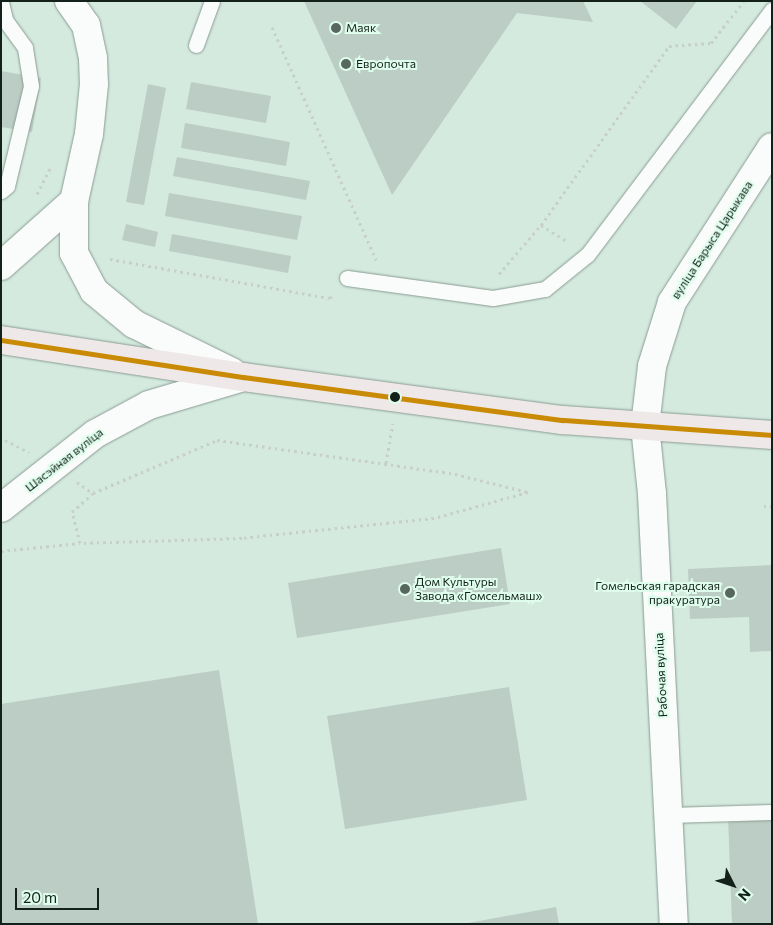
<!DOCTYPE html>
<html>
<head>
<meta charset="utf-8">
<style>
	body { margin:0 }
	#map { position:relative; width:773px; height:925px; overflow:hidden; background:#d4eadf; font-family:Commissioner,sans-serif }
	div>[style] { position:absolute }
	.building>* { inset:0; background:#bccdc5 }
	.path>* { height:3px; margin-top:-1.5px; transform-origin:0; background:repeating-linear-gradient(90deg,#c8cfcb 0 2.5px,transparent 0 6.5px) }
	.roads { filter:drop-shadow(0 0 1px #8b9b93) drop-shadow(0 0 1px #8b9b93) }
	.service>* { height:15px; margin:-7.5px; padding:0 7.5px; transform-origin:7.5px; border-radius:7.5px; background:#f9fcfa }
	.minor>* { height:28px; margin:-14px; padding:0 14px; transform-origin:14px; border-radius:14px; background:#f9fcfa }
	.secondary>* { height:28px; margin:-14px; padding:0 14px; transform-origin:14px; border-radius:14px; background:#f9fcfa }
	.primary>* { height:28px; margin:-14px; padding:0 14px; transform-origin:14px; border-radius:14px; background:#efe8e9 }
	.bus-1>* { height:5px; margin:-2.5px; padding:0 2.5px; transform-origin:2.5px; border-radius:2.5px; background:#c98b05 }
	.dots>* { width:14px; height:14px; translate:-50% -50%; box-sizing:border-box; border:2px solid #dffded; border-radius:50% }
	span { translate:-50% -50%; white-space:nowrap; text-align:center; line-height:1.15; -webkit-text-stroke:4px #dffded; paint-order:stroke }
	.poi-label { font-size:12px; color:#13211a }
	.left { translate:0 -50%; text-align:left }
	.right { translate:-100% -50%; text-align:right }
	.street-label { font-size:12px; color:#13211a }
	.frame { position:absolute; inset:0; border:2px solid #13211a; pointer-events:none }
	.north { position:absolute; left:708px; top:860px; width:50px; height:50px; -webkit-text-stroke:4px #dffded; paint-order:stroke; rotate:131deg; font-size:14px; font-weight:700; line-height:20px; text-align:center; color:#13211a }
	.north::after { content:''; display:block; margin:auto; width:18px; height:22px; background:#13211a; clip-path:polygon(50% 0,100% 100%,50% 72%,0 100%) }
	.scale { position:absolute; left:15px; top:888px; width:84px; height:22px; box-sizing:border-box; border:2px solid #13211a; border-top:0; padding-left:6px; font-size:15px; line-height:18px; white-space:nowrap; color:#13211a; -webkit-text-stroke:4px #dffded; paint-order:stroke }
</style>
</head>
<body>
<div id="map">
	<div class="building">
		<i style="clip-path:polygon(304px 1px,583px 1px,593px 22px,517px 13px,392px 195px)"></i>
		<i style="clip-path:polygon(640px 1px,697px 1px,676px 29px)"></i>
		<i style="clip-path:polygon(1px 71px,41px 78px,32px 132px,1px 127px)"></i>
		<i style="clip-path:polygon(191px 82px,271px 96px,266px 123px,186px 109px)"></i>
		<i style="clip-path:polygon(148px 84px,166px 88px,144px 205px,126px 202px)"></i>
		<i style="clip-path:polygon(185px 123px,290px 142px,286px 166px,181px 148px)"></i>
		<i style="clip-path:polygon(177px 157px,310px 181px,306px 200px,173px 176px)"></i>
		<i style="clip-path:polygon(169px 193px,302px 216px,297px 240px,165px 216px)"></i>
		<i style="clip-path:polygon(126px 224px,158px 232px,155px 247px,122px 240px)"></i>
		<i style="clip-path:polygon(172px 234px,291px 256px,288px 273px,169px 251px)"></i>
		<i style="clip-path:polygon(501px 548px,510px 604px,297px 638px,288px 583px)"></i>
		<i style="clip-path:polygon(772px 565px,772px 651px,750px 652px,749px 617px,690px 619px,688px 569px)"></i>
		<i style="clip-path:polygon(219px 670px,258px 924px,1px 924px,1px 704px)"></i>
		<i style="clip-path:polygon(509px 687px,527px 800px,345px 829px,327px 716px)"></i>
		<i style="clip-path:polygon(772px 814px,772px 924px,732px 924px,728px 816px)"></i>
		<i style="clip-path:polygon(556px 907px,559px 924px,468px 924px,468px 923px)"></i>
	</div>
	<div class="path">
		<i style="left:272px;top:27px;width:255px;rotate:65.9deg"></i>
		<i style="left:37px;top:194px;width:30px;rotate:-63deg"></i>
		<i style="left:541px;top:225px;width:32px;rotate:32deg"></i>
		<i style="left:110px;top:259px;width:223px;rotate:10.1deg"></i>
		<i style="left:330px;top:298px;width:5px;rotate:-53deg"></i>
		<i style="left:499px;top:274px;width:65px;rotate:-49.4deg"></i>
		<i style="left:541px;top:225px;width:220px;rotate:-54.4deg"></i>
		<i style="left:669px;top:46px;width:42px;rotate:-4.1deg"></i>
		<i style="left:711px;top:43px;width:53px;rotate:-51.8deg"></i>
		<i style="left:5px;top:440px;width:27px;rotate:27deg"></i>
		<i style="left:217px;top:440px;width:240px;rotate:8.1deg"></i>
		<i style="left:455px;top:474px;width:75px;rotate:13.9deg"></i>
		<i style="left:528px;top:492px;width:98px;rotate:164.5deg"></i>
		<i style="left:434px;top:518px;width:193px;rotate:174.1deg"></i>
		<i style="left:242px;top:538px;width:162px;rotate:178.2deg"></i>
		<i style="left:80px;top:543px;width:32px;rotate:-104deg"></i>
		<i style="left:72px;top:512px;width:28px;rotate:-42deg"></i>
		<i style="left:93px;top:493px;width:135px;rotate:-23.1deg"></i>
		<i style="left:386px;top:463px;width:40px;rotate:-80deg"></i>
		<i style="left:77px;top:482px;width:19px;rotate:35deg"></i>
		<i style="left:764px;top:506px;width:8px"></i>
		<i style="left:1px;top:551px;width:79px;rotate:-5.8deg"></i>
	</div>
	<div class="roads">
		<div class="service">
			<i style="left:1px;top:2px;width:18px;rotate:77deg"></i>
			<i style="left:5px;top:20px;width:34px;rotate:54deg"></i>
			<i style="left:25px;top:48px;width:38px;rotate:81deg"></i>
			<i style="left:31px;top:86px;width:103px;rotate:103.5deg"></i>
			<i style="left:7px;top:186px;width:8px;rotate:140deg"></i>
			<i style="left:196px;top:45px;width:47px;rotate:-70deg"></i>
			<i style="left:347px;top:278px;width:147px;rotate:7.8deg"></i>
			<i style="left:493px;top:298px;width:53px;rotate:-9.8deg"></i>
			<i style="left:545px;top:289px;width:55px;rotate:-39.1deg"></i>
			<i style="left:588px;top:254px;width:306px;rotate:-53deg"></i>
			<i style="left:668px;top:815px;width:104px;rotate:-1.7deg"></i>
		</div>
		<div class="minor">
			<i style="left:69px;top:1px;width:29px;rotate:55deg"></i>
			<i style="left:86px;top:25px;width:34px;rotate:78deg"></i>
			<i style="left:93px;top:58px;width:26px;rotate:88deg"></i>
			<i style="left:94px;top:84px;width:50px;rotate:95.7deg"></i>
			<i style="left:89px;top:134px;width:69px;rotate:102.6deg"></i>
			<i style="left:74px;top:201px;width:52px;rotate:90deg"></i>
			<i style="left:74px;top:253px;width:43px;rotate:62.2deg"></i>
			<i style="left:94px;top:291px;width:52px;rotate:39.5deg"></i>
			<i style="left:134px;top:324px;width:109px;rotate:26.1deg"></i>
			<i style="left:1px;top:266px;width:98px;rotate:-41.7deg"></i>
			<i style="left:645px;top:426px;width:68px;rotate:84.1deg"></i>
			<i style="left:652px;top:494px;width:431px;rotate:87.1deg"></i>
			<i style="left:1px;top:508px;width:120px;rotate:-38.2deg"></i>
			<i style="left:95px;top:434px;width:61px;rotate:-28.2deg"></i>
			<i style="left:149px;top:405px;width:98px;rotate:-16.6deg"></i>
		</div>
		<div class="secondary">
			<i style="left:645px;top:426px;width:60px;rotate:-83.3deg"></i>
			<i style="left:652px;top:366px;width:67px;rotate:-72.6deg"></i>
			<i style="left:672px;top:302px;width:184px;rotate:-57.2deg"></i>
		</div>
		<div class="primary">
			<i style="left:1px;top:340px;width:245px;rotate:8.7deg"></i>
			<i style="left:243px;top:377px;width:323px;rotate:7.7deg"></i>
			<i style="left:563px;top:420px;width:210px;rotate:4.1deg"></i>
		</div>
	</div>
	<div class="bus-1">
		<i style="left:1px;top:340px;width:245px;rotate:8.7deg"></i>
		<i style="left:243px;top:377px;width:323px;rotate:7.7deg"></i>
		<i style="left:563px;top:420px;width:210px;rotate:4.1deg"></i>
	</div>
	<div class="dots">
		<i style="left:336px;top:28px;background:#57675f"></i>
		<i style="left:346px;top:64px;background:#57675f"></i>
		<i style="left:395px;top:397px;background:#13211a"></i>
		<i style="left:405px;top:589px;background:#57675f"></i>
		<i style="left:730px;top:593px;background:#57675f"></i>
	</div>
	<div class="poi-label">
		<span class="left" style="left:346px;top:28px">Маяк</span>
		<span class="left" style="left:356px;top:64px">Европочта</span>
		<span class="left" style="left:415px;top:589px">Дом Культуры<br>Завода «Гомсельмаш»</span>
		<span class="right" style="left:720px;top:593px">Гомельская гарадская<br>пракуратура</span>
	</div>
	<div class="street-label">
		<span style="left:712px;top:240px;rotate:-57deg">вуліца Барыса Царыкава</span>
		<span style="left:64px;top:460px;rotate:-38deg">Шасэйная вуліца</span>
		<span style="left:661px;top:675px;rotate:-93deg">Рабочая вуліца</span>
	</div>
	<div class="frame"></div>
	<div class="north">N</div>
	<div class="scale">20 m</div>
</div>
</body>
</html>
